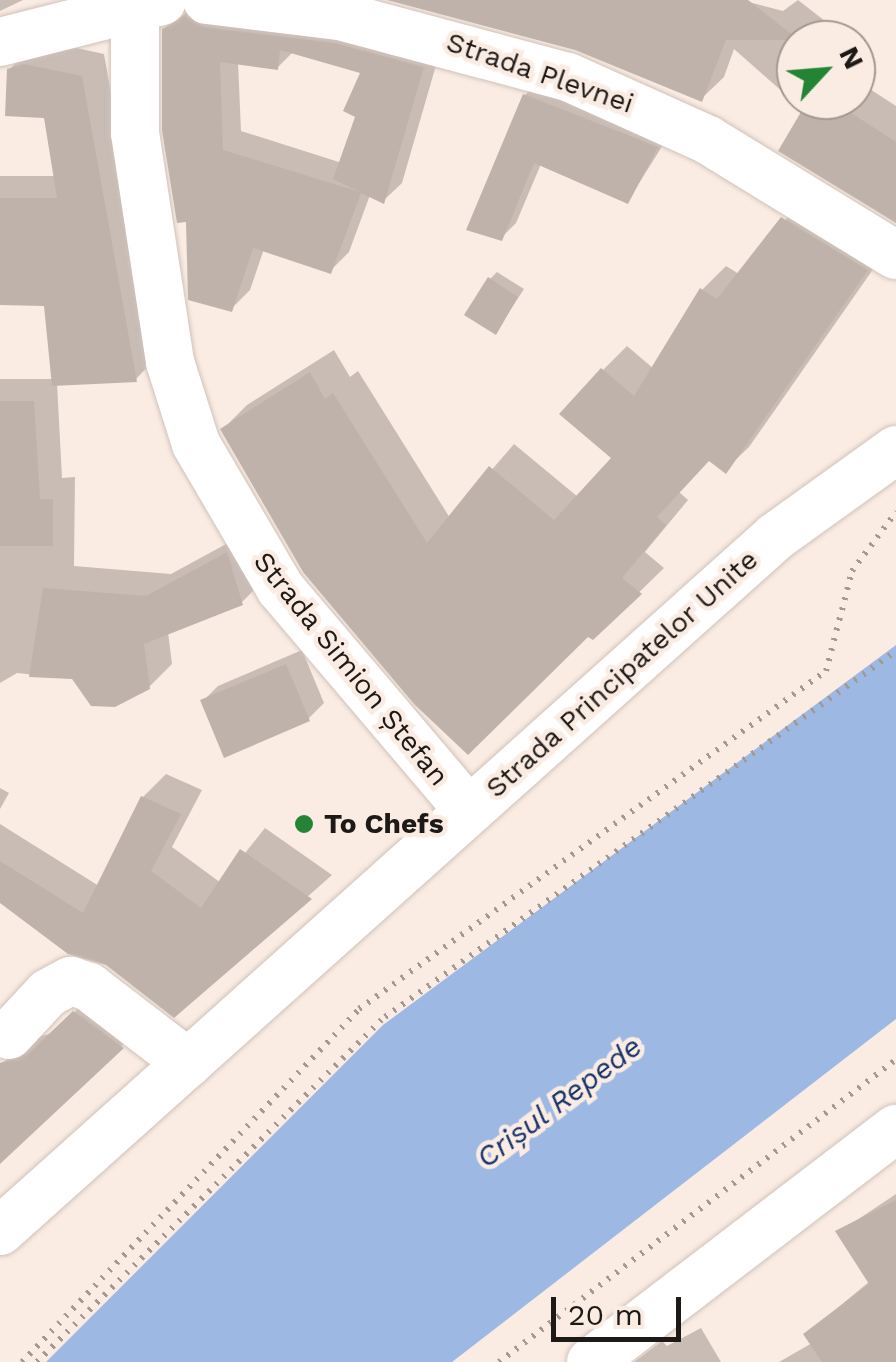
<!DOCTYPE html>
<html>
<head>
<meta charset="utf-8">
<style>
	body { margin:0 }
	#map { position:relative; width:896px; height:1362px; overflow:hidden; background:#faece3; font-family:"Work Sans",sans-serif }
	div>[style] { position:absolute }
	.water>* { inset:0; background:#9eb8e4 }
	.shadow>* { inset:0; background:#0003 }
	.building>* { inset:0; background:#bfb2aa }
	.path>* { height:6px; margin-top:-3px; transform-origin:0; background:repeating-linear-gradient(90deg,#a39992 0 2.5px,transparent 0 10.5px) }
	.roads { filter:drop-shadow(0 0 2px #cfc2ba) drop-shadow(0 0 2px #cfc2ba) }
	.minor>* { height:48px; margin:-24px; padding:0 24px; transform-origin:24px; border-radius:24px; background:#fff }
	.dots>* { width:28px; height:28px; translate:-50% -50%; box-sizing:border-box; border:5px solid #faece3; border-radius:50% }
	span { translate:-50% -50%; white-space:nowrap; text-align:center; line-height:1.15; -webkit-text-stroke:9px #faece3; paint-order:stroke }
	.street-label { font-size:28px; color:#1d1916 }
	.poi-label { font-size:28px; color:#1d1916; font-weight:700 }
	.left { translate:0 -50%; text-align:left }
	.water-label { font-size:30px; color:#17346a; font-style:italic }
	.north { position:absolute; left:776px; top:20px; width:100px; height:100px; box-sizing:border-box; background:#faece3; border:2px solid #a29891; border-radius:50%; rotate:64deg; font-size:28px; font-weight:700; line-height:40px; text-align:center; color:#1d1916 }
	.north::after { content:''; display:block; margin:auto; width:35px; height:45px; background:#248436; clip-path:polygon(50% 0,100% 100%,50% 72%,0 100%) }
	.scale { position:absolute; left:551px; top:1297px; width:130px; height:45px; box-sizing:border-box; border:5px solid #1d1916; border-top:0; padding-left:12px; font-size:30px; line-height:35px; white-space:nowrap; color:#1d1916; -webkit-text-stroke:8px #faece3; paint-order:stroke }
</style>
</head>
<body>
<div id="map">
	<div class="water">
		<i style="clip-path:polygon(896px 645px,896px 1019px,452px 1362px,46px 1362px,383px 1025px)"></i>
	</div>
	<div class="shadow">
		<i style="clip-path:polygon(0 0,23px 0,0 11px)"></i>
		<i style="clip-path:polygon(evenodd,201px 0,441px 48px,402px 183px,383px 201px,370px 195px,349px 252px,330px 271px,264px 249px,250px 290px,231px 309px,188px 220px,165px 30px,201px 0,293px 52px,363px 71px,359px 115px,342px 163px,241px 131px,238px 62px,277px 68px,293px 52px)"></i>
		<i style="clip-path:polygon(396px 0,741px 0,783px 11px,798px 0,839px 32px,832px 40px,796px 40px,796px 80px,784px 93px,734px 49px,724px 77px,701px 99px,576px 48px)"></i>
		<i style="clip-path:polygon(49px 42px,104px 54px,158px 356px,136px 379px,57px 383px,62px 478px,75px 477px,74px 566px,171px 574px,250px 531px,264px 580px,241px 603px,168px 632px,172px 664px,149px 687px,17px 673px,0 683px,0 379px,54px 379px,46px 303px,0 303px,0 176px,56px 176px,46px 116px,9px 70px,32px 46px)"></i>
		<i style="clip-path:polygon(541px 79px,671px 132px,628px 201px,541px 164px,516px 223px,501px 238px,469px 229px,525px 95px)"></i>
		<i style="clip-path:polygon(856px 80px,896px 106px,896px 220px,811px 100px,856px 100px)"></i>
		<i style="clip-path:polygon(807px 195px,890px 245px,749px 447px,725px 470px,710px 458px,679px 492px,688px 500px,645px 552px,664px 568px,593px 637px,223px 429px,247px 405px,334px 350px,350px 377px,358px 371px,450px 518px,514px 444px,578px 497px,614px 458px,603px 370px,627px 346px,654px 369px,702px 290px,726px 266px,739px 274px)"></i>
		<i style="clip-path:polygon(497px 272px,524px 289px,496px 332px,490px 279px)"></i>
		<i style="clip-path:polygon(302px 650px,324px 703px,308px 719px,203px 701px,218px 686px)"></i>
		<i style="clip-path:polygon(166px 774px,202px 790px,172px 847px,221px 883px,265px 828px,332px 875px,174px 1015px,106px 963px,0 900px,0 824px,99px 886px,143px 797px)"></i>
		<i style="clip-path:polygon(0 788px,9px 793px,0 809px)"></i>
		<i style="clip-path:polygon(97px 990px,144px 1025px,0 1160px,0 1066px,27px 1040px,53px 1033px)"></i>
		<i style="clip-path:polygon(896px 1194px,896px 1362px,779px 1362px,812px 1343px,806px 1334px,870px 1281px,839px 1232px)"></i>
		<i style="clip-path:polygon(701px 1328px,721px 1362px,634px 1362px,662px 1341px,667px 1346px)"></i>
	</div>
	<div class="building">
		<i style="clip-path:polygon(387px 0,748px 0,799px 40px,726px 40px,702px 102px,575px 50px)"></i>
		<i style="clip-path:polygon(evenodd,185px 15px,204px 27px,335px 43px,424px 67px,384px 204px,361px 193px,331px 274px,253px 248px,232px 312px,188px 300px,186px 222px,177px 223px,162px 131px,162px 29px,185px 15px,280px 50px,360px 73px,343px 111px,355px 117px,333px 179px,360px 192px,223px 150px,220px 62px,278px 70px,280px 50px)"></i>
		<i style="clip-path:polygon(24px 64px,82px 76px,137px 382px,52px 386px,44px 306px,0 305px,0 198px,57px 198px,44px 118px,5px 116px,7px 69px)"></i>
		<i style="clip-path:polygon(523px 94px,658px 147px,628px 204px,534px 163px,502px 241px,466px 230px)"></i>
		<i style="clip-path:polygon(808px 100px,831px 100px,896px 142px,896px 223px,778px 151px)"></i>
		<i style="clip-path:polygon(781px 217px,868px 270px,726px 474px,709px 461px,657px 517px,666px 525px,622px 578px,642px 594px,593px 640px,588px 637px,468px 755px,414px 704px,303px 572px,220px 429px,310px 372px,325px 399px,333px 393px,427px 543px,489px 466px,554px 520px,611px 458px,559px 414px,601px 368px,634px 396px,700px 288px,717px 299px)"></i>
		<i style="clip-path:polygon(488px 277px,518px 297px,496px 335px,464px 315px)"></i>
		<i style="clip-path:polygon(0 401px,34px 401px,40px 499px,53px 499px,53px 546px,0 546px)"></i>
		<i style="clip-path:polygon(227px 552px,243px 605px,144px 644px,150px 689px,115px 707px,91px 706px,72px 679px,29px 677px,43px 588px,146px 596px)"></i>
		<i style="clip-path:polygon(286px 664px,310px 721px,224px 758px,200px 700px)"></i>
		<i style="clip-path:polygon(141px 796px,181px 814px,151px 871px,201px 908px,240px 849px,312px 899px,174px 1018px,106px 965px,68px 954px,0 903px,0 861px,83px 913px)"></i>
		<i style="clip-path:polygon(73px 1011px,124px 1048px,0 1164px,0 1063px,28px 1054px)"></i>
		<i style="clip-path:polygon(896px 1200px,896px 1362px,822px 1362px,803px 1334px,869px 1284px,835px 1231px)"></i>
	</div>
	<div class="path">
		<i style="left:22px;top:1362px;width:488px;rotate:-46.3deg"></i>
		<i style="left:359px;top:1009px;width:576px;rotate:-35.9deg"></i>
		<i style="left:826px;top:671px;width:103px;rotate:-75.4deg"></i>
		<i style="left:852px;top:571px;width:74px;rotate:-53.3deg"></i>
		<i style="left:37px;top:1362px;width:490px;rotate:-44.8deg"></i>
		<i style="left:385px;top:1017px;width:629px;rotate:-35.61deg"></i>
		<i style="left:499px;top:1362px;width:499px;rotate:-37.3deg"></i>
	</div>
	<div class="roads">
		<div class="minor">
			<i style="left:135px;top:0;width:133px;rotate:90deg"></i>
			<i style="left:135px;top:133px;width:232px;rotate:81.3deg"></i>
			<i style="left:170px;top:362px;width:86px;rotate:72.4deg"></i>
			<i style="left:196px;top:444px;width:167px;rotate:59.7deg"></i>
			<i style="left:280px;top:588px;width:292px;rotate:49.7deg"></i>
			<i style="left:207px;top:0;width:134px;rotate:6.9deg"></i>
			<i style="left:340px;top:16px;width:236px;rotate:15deg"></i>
			<i style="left:568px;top:77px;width:154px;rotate:24.2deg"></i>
			<i style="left:708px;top:140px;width:220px;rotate:31.5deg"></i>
			<i style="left:0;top:42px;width:167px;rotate:-14.2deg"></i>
			<i style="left:9px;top:1035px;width:57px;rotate:-47.1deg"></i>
			<i style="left:48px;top:993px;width:26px;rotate:-28deg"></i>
			<i style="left:71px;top:981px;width:19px;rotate:18deg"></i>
			<i style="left:89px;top:987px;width:125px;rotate:37.5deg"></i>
			<i style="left:0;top:1231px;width:1040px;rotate:-41.84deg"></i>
			<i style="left:775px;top:537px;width:149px;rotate:-35.7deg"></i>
			<i style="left:591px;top:1362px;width:384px;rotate:-37.4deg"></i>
		</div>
	</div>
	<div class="dots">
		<i style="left:304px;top:824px;background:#248436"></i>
	</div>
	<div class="street-label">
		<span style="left:540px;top:73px;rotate:19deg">Strada Plevnei</span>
		<span style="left:351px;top:669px;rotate:51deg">Strada Simion Ștefan</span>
		<span style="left:622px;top:674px;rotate:-42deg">Strada Principatelor Unite</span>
	</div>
	<div class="poi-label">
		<span class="left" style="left:324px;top:824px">To Chefs</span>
	</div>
	<div class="water-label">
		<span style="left:559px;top:1102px;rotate:-37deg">Crișul Repede</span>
	</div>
	<div class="north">N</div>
	<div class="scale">20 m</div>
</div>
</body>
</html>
